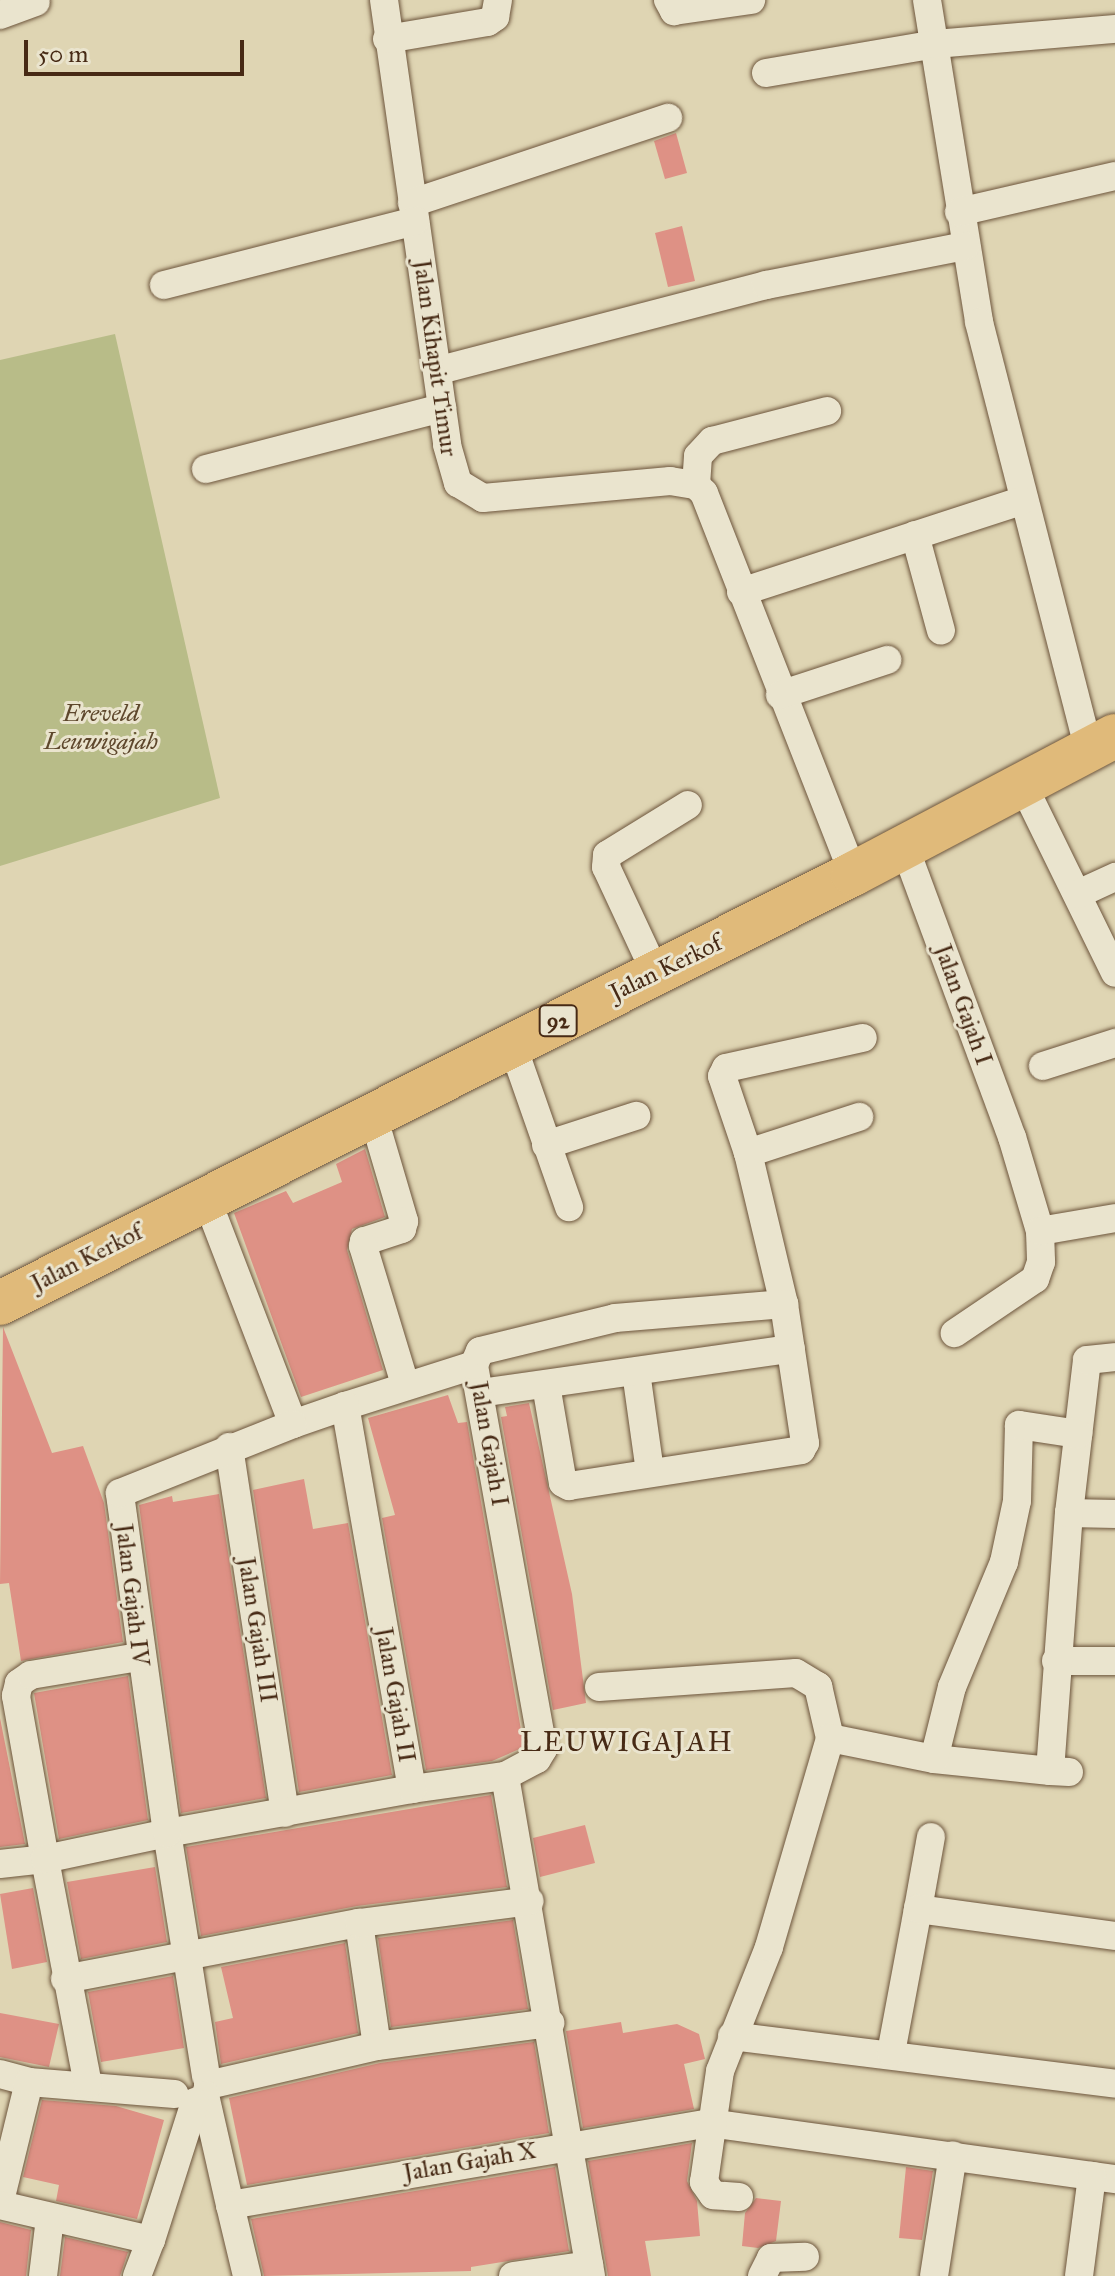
<!DOCTYPE html>
<html>
<head>
<meta charset="utf-8">
<style>
	body { margin:0 }
	#map { position:relative; width:1115px; height:2276px; overflow:hidden; background:#dfd5b3; font-family:"IM FELL Great Primer",serif }
	div>[style] { position:absolute }
	.green>* { inset:0; background:#b8bc88 }
	.building>* { inset:0; background:#de9185 }
	.roads { filter:drop-shadow(0 0 2px #6d553c) drop-shadow(0 0 2px #6d553c) }
	.minor>* { height:28px; margin:-14px; padding:0 14px; transform-origin:14px; border-radius:14px; background:#eae4ce }
	.primary>* { height:44px; margin:-22px; padding:0 22px; transform-origin:22px; border-radius:22px; background:#e0ba7a }
	span { translate:-50% -50%; white-space:nowrap; text-align:center; line-height:1.15; -webkit-text-stroke:6px #eae4ce; paint-order:stroke }
	.shield-label span { padding:2px 6px; background:#eae4ce; border:2px solid; border-radius:6px; -webkit-text-stroke-width:0 }
	.shield-label { font-size:22px; color:#472a15; font-weight:700 }
	.street-label { font-size:24px; color:#472a15 }
	.park-label { font-size:24px; color:#5e472c; font-style:italic }
	.quarter-label { font-size:28px; color:#472a15; letter-spacing:2px }
	.scale { position:absolute; left:24px; top:40px; width:220px; height:36px; box-sizing:border-box; border:4px solid #472a15; border-top:0; padding-left:10px; font-size:24px; line-height:28px; white-space:nowrap; color:#472a15; -webkit-text-stroke:6px #eae4ce; paint-order:stroke }
</style>
</head>
<body>
<div id="map">
	<div class="green">
		<i style="clip-path:polygon(115px 334px,220px 798px,0 866px,0 360px)"></i>
	</div>
	<div class="building">
		<i style="clip-path:polygon(676px 133px,687px 173px,665px 179px,654px 141px)"></i>
		<i style="clip-path:polygon(682px 226px,695px 281px,668px 287px,655px 233px)"></i>
		<i style="clip-path:polygon(365px 1149px,385px 1217px,352px 1229px,347px 1250px,383px 1370px,301px 1397px,234px 1213px,286px 1191px,293px 1203px,342px 1182px,336px 1164px)"></i>
		<i style="clip-path:polygon(3px 1327px,52px 1453px,83px 1446px,104px 1503px,123px 1642px,21px 1661px,9px 1583px,0 1584px)"></i>
		<i style="clip-path:polygon(448px 1395px,458px 1423px,467px 1422px,524px 1747px,492px 1761px,426px 1770px,382px 1518px,395px 1515px,368px 1418px)"></i>
		<i style="clip-path:polygon(529px 1403px,572px 1594px,586px 1703px,553px 1710px,501px 1417px,507px 1416px,505px 1407px)"></i>
		<i style="clip-path:polygon(304px 1479px,313px 1529px,348px 1523px,392px 1775px,299px 1792px,253px 1490px)"></i>
		<i style="clip-path:polygon(219px 1494px,266px 1798px,181px 1813px,139px 1505px,172px 1496px,173px 1502px)"></i>
		<i style="clip-path:polygon(128px 1676px,148px 1820px,59px 1839px,34px 1693px)"></i>
		<i style="clip-path:polygon(0 1718px,25px 1844px,0 1847px)"></i>
		<i style="clip-path:polygon(491px 1795px,507px 1887px,357px 1906px,201px 1936px,186px 1847px)"></i>
		<i style="clip-path:polygon(585px 1825px,595px 1863px,540px 1877px,533px 1838px)"></i>
		<i style="clip-path:polygon(155px 1867px,167px 1942px,81px 1959px,67px 1882px)"></i>
		<i style="clip-path:polygon(33px 1888px,47px 1962px,12px 1969px,0 1894px)"></i>
		<i style="clip-path:polygon(513px 1920px,528px 2009px,391px 2027px,378px 1938px)"></i>
		<i style="clip-path:polygon(345px 1943px,358px 2033px,221px 2064px,215px 2022px,233px 2018px,221px 1967px)"></i>
		<i style="clip-path:polygon(173px 1976px,184px 2048px,101px 2062px,88px 1992px)"></i>
		<i style="clip-path:polygon(0 2013px,59px 2024px,49px 2067px,0 2057px)"></i>
		<i style="clip-path:polygon(621px 2022px,623px 2033px,677px 2024px,699px 2034px,705px 2059px,684px 2064px,694px 2109px,583px 2128px,566px 2031px)"></i>
		<i style="clip-path:polygon(534px 2042px,549px 2133px,247px 2185px,229px 2098px,380px 2063px)"></i>
		<i style="clip-path:polygon(42px 2100px,116px 2106px,164px 2120px,137px 2219px,56px 2201px,59px 2185px,23px 2177px)"></i>
		<i style="clip-path:polygon(692px 2143px,687px 2181px,697px 2201px,700px 2236px,645px 2241px,651px 2276px,608px 2276px,588px 2161px)"></i>
		<i style="clip-path:polygon(555px 2167px,569px 2251px,471px 2267px,471px 2271px,264px 2276px,251px 2219px)"></i>
		<i style="clip-path:polygon(906px 2167px,933px 2171px,922px 2240px,899px 2238px)"></i>
		<i style="clip-path:polygon(756px 2198px,781px 2201px,776px 2241px,758px 2248px,742px 2246px,745px 2213px)"></i>
		<i style="clip-path:polygon(0 2222px,31px 2230px,26px 2276px,0 2276px)"></i>
		<i style="clip-path:polygon(65px 2237px,128px 2252px,120px 2276px,60px 2276px)"></i>
	</div>
	<div class="roads">
		<div class="minor">
			<i style="left:384px;top:0;width:449px;rotate:81.9deg"></i>
			<i style="left:447px;top:445px;width:40px;rotate:74deg"></i>
			<i style="left:458px;top:483px;width:29px;rotate:31deg"></i>
			<i style="left:483px;top:498px;width:188px;rotate:-5.2deg"></i>
			<i style="left:670px;top:481px;width:26px;rotate:9deg"></i>
			<i style="left:696px;top:485px;width:11px;rotate:45deg"></i>
			<i style="left:704px;top:493px;width:409px;rotate:68.6deg"></i>
			<i style="left:668px;top:0;width:13px;rotate:61deg"></i>
			<i style="left:674px;top:11px;width:78px;rotate:-8.1deg"></i>
			<i style="left:927px;top:0;width:326px;rotate:80.8deg"></i>
			<i style="left:979px;top:322px;width:442px;rotate:75.6deg"></i>
			<i style="left:0;top:15px;width:38px;rotate:-20deg"></i>
			<i style="left:387px;top:39px;width:102px;rotate:-9.6deg"></i>
			<i style="left:488px;top:22px;width:9px;rotate:-36deg"></i>
			<i style="left:495px;top:17px;width:17px;rotate:-80deg"></i>
			<i style="left:766px;top:73px;width:171px;rotate:-9.7deg"></i>
			<i style="left:935px;top:44px;width:181px;rotate:-4.8deg"></i>
			<i style="left:412px;top:203px;width:270px;rotate:-18.4deg"></i>
			<i style="left:959px;top:212px;width:160px;rotate:-13deg"></i>
			<i style="left:164px;top:285px;width:259px;rotate:-14.3deg"></i>
			<i style="left:440px;top:370px;width:337px;rotate:-14.6deg"></i>
			<i style="left:766px;top:285px;width:203px;rotate:-11.1deg"></i>
			<i style="left:206px;top:469px;width:244px;rotate:-14.5deg"></i>
			<i style="left:696px;top:485px;width:29px;rotate:-86deg"></i>
			<i style="left:698px;top:456px;width:21px;rotate:-47deg"></i>
			<i style="left:712px;top:441px;width:119px;rotate:-14.6deg"></i>
			<i style="left:915px;top:535px;width:99px;rotate:74.8deg"></i>
			<i style="left:741px;top:592px;width:294px;rotate:-18deg"></i>
			<i style="left:780px;top:695px;width:113px;rotate:-18.1deg"></i>
			<i style="left:1023px;top:785px;width:209px;rotate:63.9deg"></i>
			<i style="left:905px;top:848px;width:308px;rotate:69.7deg"></i>
			<i style="left:1012px;top:1137px;width:98px;rotate:73.4deg"></i>
			<i style="left:1040px;top:1231px;width:31px;rotate:88deg"></i>
			<i style="left:1041px;top:1262px;width:18px;rotate:109deg"></i>
			<i style="left:1035px;top:1279px;width:97px;rotate:146deg"></i>
			<i style="left:1078px;top:894px;width:41px;rotate:-24.7deg"></i>
			<i style="left:656px;top:974px;width:118px;rotate:-115deg"></i>
			<i style="left:606px;top:867px;width:12px;rotate:-85deg"></i>
			<i style="left:607px;top:855px;width:95px;rotate:-31.7deg"></i>
			<i style="left:512px;top:1044px;width:173px;rotate:70.7deg"></i>
			<i style="left:1043px;top:1066px;width:76px;rotate:-17.7deg"></i>
			<i style="left:372px;top:1112px;width:114px;rotate:73.6deg"></i>
			<i style="left:404px;top:1221px;width:8px;rotate:104deg"></i>
			<i style="left:402px;top:1229px;width:40px;rotate:162deg"></i>
			<i style="left:364px;top:1241px;width:5px;rotate:101deg"></i>
			<i style="left:363px;top:1246px;width:144px;rotate:73.1deg"></i>
			<i style="left:546px;top:1145px;width:95px;rotate:-17.9deg"></i>
			<i style="left:748px;top:1153px;width:117px;rotate:-18deg"></i>
			<i style="left:1040px;top:1231px;width:76px;rotate:-9.8deg"></i>
			<i style="left:636px;top:1372px;width:101px;rotate:82deg"></i>
			<i style="left:546px;top:1385px;width:99px;rotate:80.2deg"></i>
			<i style="left:563px;top:1483px;width:7px;rotate:27deg"></i>
			<i style="left:569px;top:1486px;width:235px;rotate:-8.8deg"></i>
			<i style="left:801px;top:1450px;width:8px;rotate:-60deg"></i>
			<i style="left:805px;top:1443px;width:141px;rotate:-98.6deg"></i>
			<i style="left:784px;top:1304px;width:155px;rotate:-103.4deg"></i>
			<i style="left:748px;top:1153px;width:81px;rotate:-108.7deg"></i>
			<i style="left:722px;top:1076px;width:9px;rotate:-63deg"></i>
			<i style="left:726px;top:1068px;width:140px;rotate:-12.4deg"></i>
			<i style="left:480px;top:1393px;width:314px;rotate:-8.1deg"></i>
			<i style="left:345px;top:1406px;width:135px;rotate:-17.6deg"></i>
			<i style="left:229px;top:1447px;width:370px;rotate:81.3deg"></i>
			<i style="left:1069px;top:1513px;width:46px;rotate:1.2deg"></i>
			<i style="left:1056px;top:1661px;width:59px"></i>
			<i style="left:599px;top:1687px;width:197px;rotate:-4.1deg"></i>
			<i style="left:796px;top:1673px;width:26px;rotate:31deg"></i>
			<i style="left:818px;top:1686px;width:53px;rotate:77deg"></i>
			<i style="left:934px;top:1759px;width:117px;rotate:5.9deg"></i>
			<i style="left:1069px;top:1772px;width:19px;rotate:-177deg"></i>
			<i style="left:1050px;top:1771px;width:259px;rotate:-85.8deg"></i>
			<i style="left:1069px;top:1513px;width:154px;rotate:-83.3deg"></i>
			<i style="left:1087px;top:1360px;width:28px;rotate:-6deg"></i>
			<i style="left:505px;top:1776px;width:507px;rotate:80.24deg"></i>
			<i style="left:412px;top:1789px;width:94px;rotate:-8deg"></i>
			<i style="left:505px;top:1776px;width:36px;rotate:-28deg"></i>
			<i style="left:537px;top:1759px;width:12px;rotate:-59deg"></i>
			<i style="left:543px;top:1749px;width:390px;rotate:-100.2deg"></i>
			<i style="left:474px;top:1365px;width:15px;rotate:-67deg"></i>
			<i style="left:480px;top:1351px;width:139px;rotate:-13.7deg"></i>
			<i style="left:615px;top:1318px;width:170px;rotate:-4.7deg"></i>
			<i style="left:0;top:1864px;width:45px;rotate:-6.3deg"></i>
			<i style="left:45px;top:1859px;width:166px;rotate:-100.1deg"></i>
			<i style="left:16px;top:1696px;width:13px;rotate:-77deg"></i>
			<i style="left:19px;top:1683px;width:14px;rotate:-34deg"></i>
			<i style="left:31px;top:1675px;width:109px;rotate:-9.5deg"></i>
			<i style="left:918px;top:1909px;width:73px;rotate:-79.8deg"></i>
			<i style="left:359px;top:1923px;width:124px;rotate:81.7deg"></i>
			<i style="left:65px;top:1979px;width:299px;rotate:-10.8deg"></i>
			<i style="left:359px;top:1923px;width:172px;rotate:-7.3deg"></i>
			<i style="left:732px;top:2036px;width:386px;rotate:7.1deg"></i>
			<i style="left:891px;top:2053px;width:147px;rotate:-79.4deg"></i>
			<i style="left:918px;top:1909px;width:199px;rotate:7.8deg"></i>
			<i style="left:0;top:2074px;width:30px;rotate:15deg"></i>
			<i style="left:29px;top:2082px;width:146px;rotate:4.7deg"></i>
			<i style="left:206px;top:2076px;width:246px;rotate:-99.1deg"></i>
			<i style="left:167px;top:1833px;width:249px;rotate:-10.2deg"></i>
			<i style="left:412px;top:1789px;width:389px;rotate:-99.9deg"></i>
			<i style="left:345px;top:1406px;width:55px;rotate:160.9deg"></i>
			<i style="left:293px;top:1424px;width:243px;rotate:-111deg"></i>
			<i style="left:88px;top:2085px;width:230px;rotate:-100.8deg"></i>
			<i style="left:45px;top:1859px;width:125px;rotate:-12deg"></i>
			<i style="left:167px;top:1833px;width:343px;rotate:-97.9deg"></i>
			<i style="left:120px;top:1493px;width:186px;rotate:-21.7deg"></i>
			<i style="left:208px;top:2085px;width:173px;rotate:-13deg"></i>
			<i style="left:377px;top:2046px;width:175px;rotate:-7.6deg"></i>
			<i style="left:205px;top:2095px;width:113px;rotate:77.2deg"></i>
			<i style="left:230px;top:2205px;width:487px;rotate:-9.7deg"></i>
			<i style="left:710px;top:2123px;width:409px;rotate:7.9deg"></i>
			<i style="left:739px;top:2197px;width:26px;rotate:-176deg"></i>
			<i style="left:713px;top:2195px;width:16px;rotate:-125deg"></i>
			<i style="left:704px;top:2182px;width:112px;rotate:-81.8deg"></i>
			<i style="left:720px;top:2071px;width:133px;rotate:-68.4deg"></i>
			<i style="left:769px;top:1947px;width:218px;rotate:-73.7deg"></i>
			<i style="left:830px;top:1738px;width:106px;rotate:11.4deg"></i>
			<i style="left:934px;top:1759px;width:74px;rotate:-76deg"></i>
			<i style="left:952px;top:1687px;width:135px;rotate:-67.4deg"></i>
			<i style="left:1004px;top:1562px;width:62px;rotate:-78deg"></i>
			<i style="left:1017px;top:1501px;width:76px;rotate:-88.5deg"></i>
			<i style="left:1019px;top:1425px;width:60px;rotate:8.7deg"></i>
			<i style="left:0;top:2201px;width:122px;rotate:-76.3deg"></i>
			<i style="left:0;top:2205px;width:155px;rotate:13.1deg"></i>
			<i style="left:151px;top:2240px;width:145px;rotate:-72.3deg"></i>
			<i style="left:230px;top:2205px;width:73px;rotate:76.5deg"></i>
			<i style="left:43px;top:2276px;width:58px;rotate:-83.1deg"></i>
			<i style="left:137px;top:2276px;width:39px;rotate:-69deg"></i>
			<i style="left:513px;top:2276px;width:77px;rotate:-8.2deg"></i>
			<i style="left:762px;top:2276px;width:20px;rotate:-63deg"></i>
			<i style="left:771px;top:2258px;width:34px;rotate:-2deg"></i>
			<i style="left:934px;top:2276px;width:122px;rotate:-81.1deg"></i>
			<i style="left:1079px;top:2276px;width:101px;rotate:-82.6deg"></i>
		</div>
		<div class="primary">
			<i style="left:0;top:1303px;width:955px;rotate:-26.7deg"></i>
			<i style="left:853px;top:874px;width:296px;rotate:-27.8deg"></i>
		</div>
	</div>
	<div class="shield-label">
		<span style="left:558px;top:1021px">92</span>
	</div>
	<div class="street-label">
		<span style="left:435px;top:358px;rotate:82deg">Jalan Kihapit Timur</span>
		<span style="left:666px;top:968px;rotate:-26deg">Jalan Kerkof</span>
		<span style="left:963px;top:1005px;rotate:70deg">Jalan Gajah I</span>
		<span style="left:87px;top:1258px;rotate:-27deg">Jalan Kerkof</span>
		<span style="left:489px;top:1444px;rotate:80deg">Jalan Gajah I</span>
		<span style="left:132px;top:1595px;rotate:83deg">Jalan Gajah IV</span>
		<span style="left:257px;top:1630px;rotate:81deg">Jalan Gajah III</span>
		<span style="left:395px;top:1695px;rotate:80deg">Jalan Gajah II</span>
		<span style="left:470px;top:2162px;rotate:-10deg">Jalan Gajah X</span>
	</div>
	<div class="park-label">
		<span style="left:101px;top:728px">Ereveld<br>Leuwigajah</span>
	</div>
	<div class="quarter-label">
		<span style="left:627px;top:1742px">LEUWIGAJAH</span>
	</div>
	<div class="scale">50 m</div>
</div>
</body>
</html>
